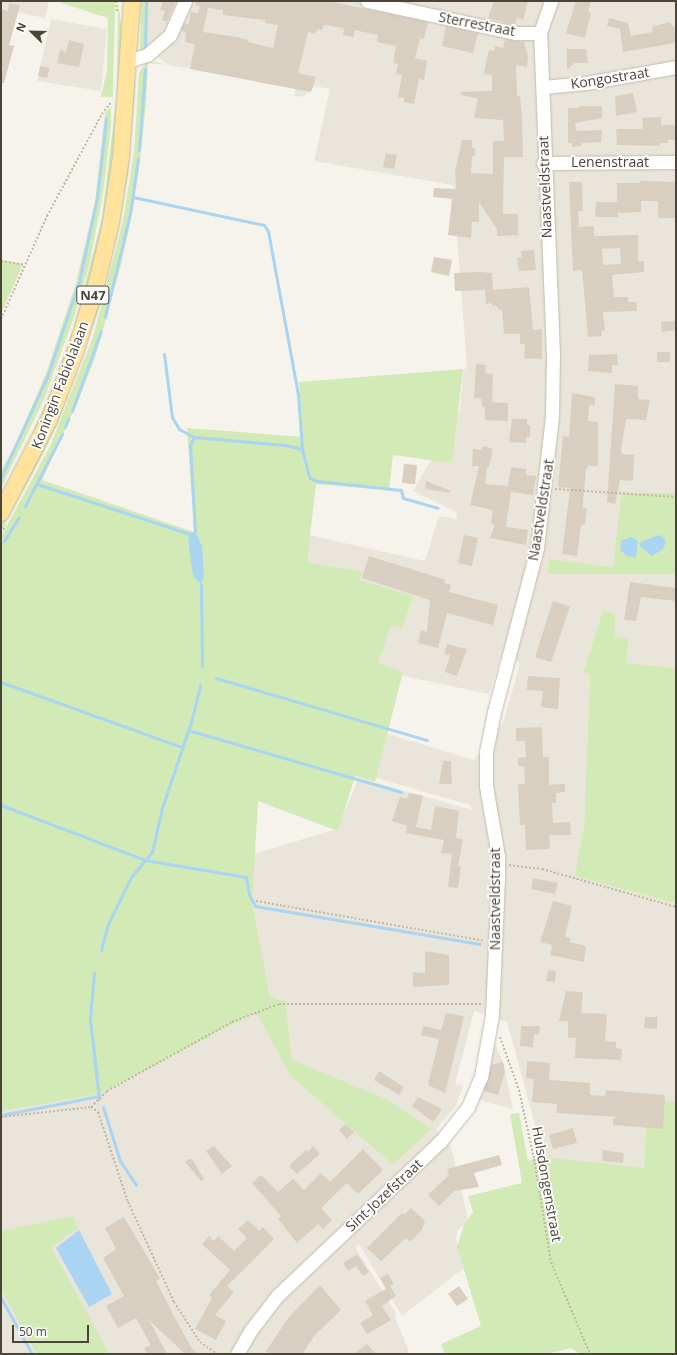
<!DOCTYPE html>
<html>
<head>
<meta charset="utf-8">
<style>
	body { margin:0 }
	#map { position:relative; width:677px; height:1355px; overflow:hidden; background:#f6f3ec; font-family:"Open Sans",sans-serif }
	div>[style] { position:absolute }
	.residential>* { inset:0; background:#eae5da }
	.green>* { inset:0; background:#d2eab5 }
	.water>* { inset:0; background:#a9d4f2 }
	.stream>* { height:3px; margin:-1.5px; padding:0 1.5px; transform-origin:1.5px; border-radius:1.5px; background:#a9d4f2 }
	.building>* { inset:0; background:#d8cfc1 }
	.path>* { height:2px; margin-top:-1px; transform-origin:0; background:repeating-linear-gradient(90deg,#c4b79f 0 2px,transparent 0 4px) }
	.roads { filter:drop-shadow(0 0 1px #c2bbae) drop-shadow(0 0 1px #c2bbae) }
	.minor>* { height:13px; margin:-6.5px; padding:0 6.5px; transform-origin:6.5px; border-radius:6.5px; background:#fff }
	.major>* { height:16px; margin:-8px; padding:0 8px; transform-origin:8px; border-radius:8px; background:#ffe39c }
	span { translate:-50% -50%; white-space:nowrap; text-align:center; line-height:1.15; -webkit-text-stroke:3.5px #fff; paint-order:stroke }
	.shield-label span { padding:1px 3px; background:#fff; border:1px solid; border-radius:3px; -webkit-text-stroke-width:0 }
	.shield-label { font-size:13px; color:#4b4439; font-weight:700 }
	.street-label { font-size:14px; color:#4b4439 }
	.frame { position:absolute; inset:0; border:2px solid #4b4439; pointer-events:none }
	.north { position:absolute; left:12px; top:12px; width:40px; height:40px; -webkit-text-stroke:3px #fff; paint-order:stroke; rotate:293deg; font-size:11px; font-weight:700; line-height:16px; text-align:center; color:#4b4439 }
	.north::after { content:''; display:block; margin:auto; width:14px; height:18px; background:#4b4439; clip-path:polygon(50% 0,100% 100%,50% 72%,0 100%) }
	.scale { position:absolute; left:12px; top:1325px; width:77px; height:18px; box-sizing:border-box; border:2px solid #4b4439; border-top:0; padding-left:5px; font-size:12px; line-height:14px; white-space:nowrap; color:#4b4439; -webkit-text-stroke:3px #fff; paint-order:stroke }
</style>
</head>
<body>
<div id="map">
	<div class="residential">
		<i style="clip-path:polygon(1px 1px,49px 1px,45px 18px,1px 9px)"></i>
		<i style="clip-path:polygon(149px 1px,676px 1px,676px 493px,621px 493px,613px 567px,549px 559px,547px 574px,676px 574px,676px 668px,625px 663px,615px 636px,615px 614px,603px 610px,583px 671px,590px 674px,584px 825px,576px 876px,676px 903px,676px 1102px,647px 1099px,644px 1168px,545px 1161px,507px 1022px,474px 1011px,455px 1084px,463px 1086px,455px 1107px,436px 1129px,451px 1146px,466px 1210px,468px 1221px,457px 1231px,456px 1239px,465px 1267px,402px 1316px,359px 1244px,355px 1247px,396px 1313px,395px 1317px,410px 1354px,1px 1354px,1px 874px,59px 912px,337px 829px,359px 778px,472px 810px,470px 805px,373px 777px,384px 733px,474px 760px,503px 723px,520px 664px,503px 650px,489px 694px,399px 675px,374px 666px,290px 571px,295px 532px,425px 561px,439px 516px,457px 519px,456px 512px,413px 491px,460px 410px,463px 372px,467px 366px,453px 185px,314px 161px,330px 89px,315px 86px,304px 96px,294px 97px,296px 88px,169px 65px,147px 49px)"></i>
		<i style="clip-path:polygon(51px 19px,107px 29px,101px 91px,37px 81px)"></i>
		<i style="clip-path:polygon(496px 1046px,503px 1062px,513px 1109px,480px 1100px,491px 1068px,493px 1047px)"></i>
	</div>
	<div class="green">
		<i style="clip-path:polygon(62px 1px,115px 1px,113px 97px,101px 97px,107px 70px,108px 18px,61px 3px)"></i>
		<i style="clip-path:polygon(118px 1px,122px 33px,120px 90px,117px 92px)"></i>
		<i style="clip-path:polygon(141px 1px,149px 1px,147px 49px,140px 52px)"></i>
		<i style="clip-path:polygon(147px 61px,171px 65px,148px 63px,146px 104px,140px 160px,131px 219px,121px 265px,95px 358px,78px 401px,42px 480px,194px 532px,187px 428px,303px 437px,299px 382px,463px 369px,452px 463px,393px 455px,389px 490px,316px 484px,307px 562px,362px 572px,359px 580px,413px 596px,402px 628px,391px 625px,378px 663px,403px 672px,375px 782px,355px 776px,338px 831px,258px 801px,252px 903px,270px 997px,285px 1001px,292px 1060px,386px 1099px,431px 1129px,393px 1165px,291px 1076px,256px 1012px,99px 1094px,1px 1111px,1px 537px,51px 444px,93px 337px,123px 221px,134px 152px,139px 73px)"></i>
		<i style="clip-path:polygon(136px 76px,128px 175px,117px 237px,98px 312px,58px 423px,39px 462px,1px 531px,1px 525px,68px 389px)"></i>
		<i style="clip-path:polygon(120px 101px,107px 210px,81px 315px,51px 399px,1px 501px,1px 494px,23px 454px,53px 387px,74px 327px,102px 219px,116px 102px)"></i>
		<i style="clip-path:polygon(111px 106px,111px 125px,103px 194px,89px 266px,75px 314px,45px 397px,1px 488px,1px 471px,17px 441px,47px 371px,76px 283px,95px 202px,105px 113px)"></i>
		<i style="clip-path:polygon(1px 260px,23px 264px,1px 314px)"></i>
		<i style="clip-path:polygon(621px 493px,676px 493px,676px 574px,547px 574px,549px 559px,613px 567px)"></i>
		<i style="clip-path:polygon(603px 610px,615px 614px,615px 636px,629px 639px,626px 663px,676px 668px,676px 903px,575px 876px,584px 825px,590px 674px,583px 672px)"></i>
		<i style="clip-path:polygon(647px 1099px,676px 1102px,676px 1354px,580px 1354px,571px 1348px,547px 1354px,445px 1354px,441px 1344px,481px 1326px,457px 1247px,464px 1224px,473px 1212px,468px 1196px,522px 1183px,510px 1114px,519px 1113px,528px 1161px,543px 1157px,644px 1168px)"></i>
		<i style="clip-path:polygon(73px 1216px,78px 1228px,51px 1247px,109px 1354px,37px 1354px,1px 1290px,1px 1231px)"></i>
	</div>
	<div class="water">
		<i style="clip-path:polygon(195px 531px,202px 546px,204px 576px,201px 584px,193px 576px,188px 538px,191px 533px)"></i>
		<i style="clip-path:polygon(659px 535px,664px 538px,666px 542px,663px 549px,652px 556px,640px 546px,641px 542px)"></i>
		<i style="clip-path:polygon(631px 537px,638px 541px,636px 557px,627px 556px,620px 550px,621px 541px)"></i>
		<i style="clip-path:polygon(79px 1230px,112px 1294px,89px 1307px,56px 1248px)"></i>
	</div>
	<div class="stream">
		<i style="left:145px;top:50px;width:49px;rotate:-88.8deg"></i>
		<i style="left:139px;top:150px;width:81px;rotate:-85.8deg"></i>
		<i style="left:133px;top:197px;width:134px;rotate:12.1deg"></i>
		<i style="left:264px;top:225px;width:7px;rotate:56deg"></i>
		<i style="left:268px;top:231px;width:166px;rotate:79.6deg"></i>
		<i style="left:298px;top:394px;width:55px;rotate:85.8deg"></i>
		<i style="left:105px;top:317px;width:106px;rotate:-76.4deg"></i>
		<i style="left:130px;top:214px;width:56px;rotate:-81.7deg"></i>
		<i style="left:164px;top:354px;width:64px;rotate:82.8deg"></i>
		<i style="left:172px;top:417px;width:14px;rotate:60deg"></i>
		<i style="left:179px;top:429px;width:17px;rotate:28deg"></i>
		<i style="left:72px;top:411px;width:85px;rotate:-70.1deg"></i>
		<i style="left:65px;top:427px;width:9px;rotate:-69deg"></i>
		<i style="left:1px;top:477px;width:110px;rotate:-65.3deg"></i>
		<i style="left:47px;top:377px;width:100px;rotate:-71.4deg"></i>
		<i style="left:79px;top:282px;width:87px;rotate:-78deg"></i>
		<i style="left:97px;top:197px;width:79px;rotate:-83.4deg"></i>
		<i style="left:37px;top:484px;width:161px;rotate:18.1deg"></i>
		<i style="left:25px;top:506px;width:81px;rotate:-62.8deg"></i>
		<i style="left:195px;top:531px;width:86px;rotate:-93.3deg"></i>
		<i style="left:190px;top:445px;width:9px;rotate:-63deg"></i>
		<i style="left:194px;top:437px;width:91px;rotate:5deg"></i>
		<i style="left:285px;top:445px;width:17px;rotate:13deg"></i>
		<i style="left:302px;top:449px;width:25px;rotate:76deg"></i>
		<i style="left:308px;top:473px;width:5px;rotate:68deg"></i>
		<i style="left:310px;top:478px;width:8px;rotate:23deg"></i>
		<i style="left:317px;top:481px;width:84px;rotate:6.1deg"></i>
		<i style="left:401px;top:490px;width:8px;rotate:76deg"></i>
		<i style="left:403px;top:498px;width:36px;rotate:16deg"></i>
		<i style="left:4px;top:541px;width:28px;rotate:-58deg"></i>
		<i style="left:201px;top:584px;width:82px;rotate:89.3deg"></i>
		<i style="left:216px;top:678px;width:220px;rotate:16.4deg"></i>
		<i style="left:1px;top:682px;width:192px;rotate:19.8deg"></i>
		<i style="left:188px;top:730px;width:222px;rotate:16.2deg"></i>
		<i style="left:1px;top:805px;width:154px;rotate:20.9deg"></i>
		<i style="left:145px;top:860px;width:102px;rotate:9.6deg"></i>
		<i style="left:246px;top:877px;width:17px;rotate:80deg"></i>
		<i style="left:249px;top:894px;width:13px;rotate:63deg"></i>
		<i style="left:255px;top:906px;width:228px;rotate:9.6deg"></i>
		<i style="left:101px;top:950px;width:27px;rotate:-75deg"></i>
		<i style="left:108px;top:924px;width:52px;rotate:-63.9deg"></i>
		<i style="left:131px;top:877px;width:33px;rotate:-50deg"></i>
		<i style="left:152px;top:852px;width:45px;rotate:-77.2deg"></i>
		<i style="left:162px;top:808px;width:91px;rotate:-71.4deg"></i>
		<i style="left:191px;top:722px;width:38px;rotate:-76deg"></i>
		<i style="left:94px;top:973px;width:46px;rotate:95deg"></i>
		<i style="left:90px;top:1019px;width:80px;rotate:83.5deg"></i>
		<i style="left:103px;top:1107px;width:57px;rotate:72.5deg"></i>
		<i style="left:120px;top:1161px;width:29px;rotate:56deg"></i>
		<i style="left:1px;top:1115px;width:100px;rotate:-11deg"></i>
		<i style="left:1px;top:1298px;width:64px;rotate:61deg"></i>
	</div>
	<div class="building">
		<i style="clip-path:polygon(163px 1px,176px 1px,167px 22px,162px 20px,165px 11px,160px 10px)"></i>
		<i style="clip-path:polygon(evenodd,196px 1px,328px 1px,428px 22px,424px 39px,420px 38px,415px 58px,427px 61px,424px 80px,419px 79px,414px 104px,404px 102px,404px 98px,398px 97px,402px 75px,396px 74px,398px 64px,393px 63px,396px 46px,377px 42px,378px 35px,354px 30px,354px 37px,343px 35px,344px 28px,324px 25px,322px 30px,317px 29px,316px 34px,308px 32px,298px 73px,316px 77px,311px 92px,190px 69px,195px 44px,185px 42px,186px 33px,181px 30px,184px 23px,189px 24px,191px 12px,198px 13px,200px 6px,195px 5px,196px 1px,208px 8px,223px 10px,223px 15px,265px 20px,265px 23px,278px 25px,273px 48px,248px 42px,249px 40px,238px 37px,203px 32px,208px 8px)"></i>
		<i style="clip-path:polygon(494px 1px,528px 1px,523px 20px,517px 18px,515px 25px,488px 18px)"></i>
		<i style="clip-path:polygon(576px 1px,591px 1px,588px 12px,591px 13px,585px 38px,566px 33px)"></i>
		<i style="clip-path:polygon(9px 3px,20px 5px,9px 45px,14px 46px,4px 83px,1px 83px,1px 9px,8px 11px)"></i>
		<i style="clip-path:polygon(609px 18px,628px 23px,631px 36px,653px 32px,652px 27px,669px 22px,676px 30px,675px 43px,623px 52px,620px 29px,607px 26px)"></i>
		<i style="clip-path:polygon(446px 26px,478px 33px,473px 53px,442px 46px)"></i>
		<i style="clip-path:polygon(505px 39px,524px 42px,528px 56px,527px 67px,516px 65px,517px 96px,520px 96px,522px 117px,523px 157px,504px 157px,503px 214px,518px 214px,518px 235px,497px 236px,497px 229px,479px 202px,479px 222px,472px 222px,471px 238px,448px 235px,452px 199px,433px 197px,434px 188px,456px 189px,455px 171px,462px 140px,472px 140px,472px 148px,475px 148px,475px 156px,472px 156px,471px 173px,493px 174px,493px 141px,504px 141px,503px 120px,474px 118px,478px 99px,461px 95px,461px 92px,492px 91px,492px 75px,484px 74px,487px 58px,489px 50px,494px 51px,495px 46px,503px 48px)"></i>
		<i style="clip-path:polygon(69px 40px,84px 44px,79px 67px,57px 63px,60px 50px,66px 52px)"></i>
		<i style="clip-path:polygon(567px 49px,586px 49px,588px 63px,574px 63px,567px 70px)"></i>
		<i style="clip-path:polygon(40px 66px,50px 68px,47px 78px,38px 76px)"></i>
		<i style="clip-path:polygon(633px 93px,637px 112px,616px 116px,615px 96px)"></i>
		<i style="clip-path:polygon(579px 106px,602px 106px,602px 118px,575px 123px,576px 131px,602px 130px,601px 142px,581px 143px,581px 146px,572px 147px,572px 143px,568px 143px,568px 108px,579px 108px)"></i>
		<i style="clip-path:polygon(661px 117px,661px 125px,675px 125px,676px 140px,668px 140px,668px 143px,660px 143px,660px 146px,617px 145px,616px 129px,643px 129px,642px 118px)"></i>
		<i style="clip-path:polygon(386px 153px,397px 155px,394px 169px,383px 167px)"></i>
		<i style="clip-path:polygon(640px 181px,676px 182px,676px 218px,658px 218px,658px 201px,641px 201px,641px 212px,618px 213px,618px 217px,595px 217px,596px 202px,617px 202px,617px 183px,640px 183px)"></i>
		<i style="clip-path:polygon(evenodd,569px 182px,582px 182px,583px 211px,578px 211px,579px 227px,594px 226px,594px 236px,638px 235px,638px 261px,644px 261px,644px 272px,612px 275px,614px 297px,628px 297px,628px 302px,636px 302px,637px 311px,603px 312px,605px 330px,601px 331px,602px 336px,588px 337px,582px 270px,573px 271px,569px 182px,620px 248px,621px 264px,603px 265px,602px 249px,620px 248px)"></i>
		<i style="clip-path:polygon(534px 250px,536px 270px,519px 271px,517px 258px,522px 257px,521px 251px)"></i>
		<i style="clip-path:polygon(434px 257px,452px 260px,449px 276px,431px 272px)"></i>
		<i style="clip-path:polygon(480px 272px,492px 273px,493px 290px,529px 287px,533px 330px,542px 329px,542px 359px,524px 358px,525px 344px,520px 344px,520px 334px,504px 334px,502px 309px,498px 310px,497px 306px,492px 306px,492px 303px,486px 304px,485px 290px,455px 291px,454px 273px)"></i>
		<i style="clip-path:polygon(676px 321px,676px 330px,662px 332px,661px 322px)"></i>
		<i style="clip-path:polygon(657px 352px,670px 352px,670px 362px,657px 362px)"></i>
		<i style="clip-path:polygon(617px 354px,618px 365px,612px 365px,612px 373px,588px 371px,589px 355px)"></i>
		<i style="clip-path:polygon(476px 364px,486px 365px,485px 373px,493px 374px,492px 402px,508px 403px,508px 421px,485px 420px,485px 407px,482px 407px,481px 398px,474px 398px)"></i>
		<i style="clip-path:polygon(615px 384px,638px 386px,638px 399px,650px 400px,646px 420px,626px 419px,621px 450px,622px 454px,634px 455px,633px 481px,620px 480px,615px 504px,607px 502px)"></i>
		<i style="clip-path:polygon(572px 393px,595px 397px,595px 405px,589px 405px,588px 421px,598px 422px,598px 466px,588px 466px,586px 470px,583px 501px,583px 508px,587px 508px,585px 525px,581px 525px,577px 556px,562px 554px,570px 488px,558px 487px,563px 436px,569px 437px)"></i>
		<i style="clip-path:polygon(512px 419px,527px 419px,527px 425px,530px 425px,530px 437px,526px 437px,526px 443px,509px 442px)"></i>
		<i style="clip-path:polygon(483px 446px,493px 449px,489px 467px,487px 467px,485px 484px,508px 486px,511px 467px,526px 469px,526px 475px,536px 476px,533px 495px,511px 492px,508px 512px,506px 527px,528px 530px,526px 545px,490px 538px,495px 525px,491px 523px,493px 510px,470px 505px,479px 466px,472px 466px,473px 449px,481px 450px)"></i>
		<i style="clip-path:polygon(404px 464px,417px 465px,415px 484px,402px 483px)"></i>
		<i style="clip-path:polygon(426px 481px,451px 491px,450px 493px,425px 489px)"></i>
		<i style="clip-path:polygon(464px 535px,478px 538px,472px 566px,458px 563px)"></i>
		<i style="clip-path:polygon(369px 556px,446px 580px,444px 583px,451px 585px,449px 592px,498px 605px,493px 625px,447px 613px,438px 648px,418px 643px,421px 630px,427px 632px,430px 600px,362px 578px)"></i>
		<i style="clip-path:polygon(630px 582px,676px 588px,676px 601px,641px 597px,636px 621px,624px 620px)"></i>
		<i style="clip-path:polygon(553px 601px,570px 607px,551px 662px,535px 657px)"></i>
		<i style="clip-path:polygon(447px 644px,467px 649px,457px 676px,445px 672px,450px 655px,444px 654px)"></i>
		<i style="clip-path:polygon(528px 676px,560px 678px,558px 709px,541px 707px,543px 691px,527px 690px)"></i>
		<i style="clip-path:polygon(542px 727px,543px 757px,549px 757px,549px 785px,565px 784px,565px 792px,556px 793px,556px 803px,552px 803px,553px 823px,570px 822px,571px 835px,549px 835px,550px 849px,526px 850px,525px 825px,520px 825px,518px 784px,525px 784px,524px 766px,518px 766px,518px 758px,526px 757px,525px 741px,516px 741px,516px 728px)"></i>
		<i style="clip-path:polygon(443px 761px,451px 761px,452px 784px,439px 784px)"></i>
		<i style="clip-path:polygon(409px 793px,423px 796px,416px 827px,431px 830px,435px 806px,459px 811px,456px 838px,463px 839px,458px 866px,461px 867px,458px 888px,448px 887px,452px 854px,441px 853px,444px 840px,406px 833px,407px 826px,392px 821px,400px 797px,407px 799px)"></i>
		<i style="clip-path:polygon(533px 878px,558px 883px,555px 894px,531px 889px)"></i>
		<i style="clip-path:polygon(553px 901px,572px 906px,565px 937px,570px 938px,570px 942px,586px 946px,584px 962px,550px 955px,552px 945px,540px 942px)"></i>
		<i style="clip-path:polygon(425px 951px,449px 955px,449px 985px,413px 987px,413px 972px,425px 973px)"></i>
		<i style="clip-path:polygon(548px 970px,556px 971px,555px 982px,546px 981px)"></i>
		<i style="clip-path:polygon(566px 991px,583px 992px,581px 1013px,607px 1014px,605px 1041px,616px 1042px,616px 1048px,622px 1049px,621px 1060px,575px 1058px,576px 1038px,568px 1038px,568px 1021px,559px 1021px)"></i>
		<i style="clip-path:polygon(446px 1013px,464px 1016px,445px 1093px,428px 1085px,439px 1039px,421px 1035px,423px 1026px,441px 1030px)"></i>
		<i style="clip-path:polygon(645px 1017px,657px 1017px,657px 1029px,644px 1028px)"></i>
		<i style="clip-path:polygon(521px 1026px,540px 1026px,539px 1035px,534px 1034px,533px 1047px,520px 1046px)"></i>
		<i style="clip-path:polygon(527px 1061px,550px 1063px,549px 1080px,590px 1083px,590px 1095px,605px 1096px,606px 1090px,665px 1095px,663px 1129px,613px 1125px,613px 1118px,618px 1117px,556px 1113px,557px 1104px,532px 1102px,534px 1079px,526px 1078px)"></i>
		<i style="clip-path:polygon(503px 1062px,505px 1072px,498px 1095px,483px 1091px,491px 1065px)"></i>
		<i style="clip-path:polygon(379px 1071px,404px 1087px,399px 1095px,374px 1080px)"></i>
		<i style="clip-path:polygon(418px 1097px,442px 1109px,433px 1122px,412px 1106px)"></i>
		<i style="clip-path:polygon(345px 1124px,354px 1132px,347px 1139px,339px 1130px)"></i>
		<i style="clip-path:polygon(573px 1128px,577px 1143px,553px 1149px,549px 1135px)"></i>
		<i style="clip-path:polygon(214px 1146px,232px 1166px,222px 1174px,206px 1151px)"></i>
		<i style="clip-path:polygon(313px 1146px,320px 1154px,297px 1174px,289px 1166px,306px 1150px,308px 1152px)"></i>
		<i style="clip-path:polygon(363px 1149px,383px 1170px,358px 1194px,347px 1183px,321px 1208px,332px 1220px,323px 1229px,318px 1224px,297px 1243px,278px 1219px,281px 1216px,252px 1183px,261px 1175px,278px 1192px,293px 1179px,304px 1190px,321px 1173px,330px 1182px)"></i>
		<i style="clip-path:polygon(603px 1150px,624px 1153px,623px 1163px,602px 1161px)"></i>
		<i style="clip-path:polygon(499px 1155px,502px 1165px,474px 1173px,479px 1187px,454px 1191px,439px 1206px,428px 1195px,449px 1175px,447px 1169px)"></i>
		<i style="clip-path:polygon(189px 1159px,192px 1159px,204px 1179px,201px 1181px,185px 1162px)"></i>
		<i style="clip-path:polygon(411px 1208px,425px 1221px,422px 1230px,410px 1242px,406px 1238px,381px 1261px,367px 1248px,402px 1213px,404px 1215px)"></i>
		<i style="clip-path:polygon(124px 1217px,158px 1275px,160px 1279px,156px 1281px,175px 1318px,191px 1347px,198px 1354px,182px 1354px,183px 1352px,149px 1320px,167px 1354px,147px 1354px,144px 1348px,151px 1345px,136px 1318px,118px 1328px,106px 1306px,124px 1296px,103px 1258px,116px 1249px,105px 1228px)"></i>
		<i style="clip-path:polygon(248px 1220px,259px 1231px,263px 1227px,274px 1239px,227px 1286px,234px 1292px,215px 1315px,226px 1321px,216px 1340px,195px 1329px,212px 1298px,209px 1295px,230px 1270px,202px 1244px,209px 1236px,214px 1241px,218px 1236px,234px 1251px,247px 1238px,238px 1229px)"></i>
		<i style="clip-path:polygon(357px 1254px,369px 1272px,363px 1276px,356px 1266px,348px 1271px,343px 1263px)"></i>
		<i style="clip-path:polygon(388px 1274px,394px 1284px,390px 1286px,396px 1296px,382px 1306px,391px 1320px,367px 1334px,360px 1323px,373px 1315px,365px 1301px,386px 1289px,380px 1278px)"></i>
		<i style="clip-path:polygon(320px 1285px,341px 1310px,315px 1335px,302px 1354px,271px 1354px,266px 1351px,289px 1317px)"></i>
		<i style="clip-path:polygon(459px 1286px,468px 1299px,457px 1306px,448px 1294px)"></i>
		<i style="clip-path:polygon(367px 1344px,376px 1354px,353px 1354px)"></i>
	</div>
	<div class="path">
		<i style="left:116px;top:1px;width:11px;rotate:85deg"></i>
		<i style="left:1px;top:261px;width:24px;rotate:9deg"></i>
		<i style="left:1px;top:319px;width:113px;rotate:-65.9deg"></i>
		<i style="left:47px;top:216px;width:116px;rotate:-61.7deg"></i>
		<i style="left:102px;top:114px;width:15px;rotate:-53deg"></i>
		<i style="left:555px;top:489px;width:121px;rotate:3.8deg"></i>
		<i style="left:1px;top:533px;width:9px;rotate:-58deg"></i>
		<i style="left:509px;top:865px;width:33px;rotate:7deg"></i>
		<i style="left:542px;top:869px;width:139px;rotate:15.8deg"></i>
		<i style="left:256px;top:901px;width:232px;rotate:9.9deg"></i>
		<i style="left:500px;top:1037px;width:56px;rotate:70.3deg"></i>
		<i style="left:519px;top:1090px;width:71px;rotate:77.7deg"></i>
		<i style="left:534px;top:1159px;width:104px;rotate:80.6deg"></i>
		<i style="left:551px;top:1262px;width:100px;rotate:67deg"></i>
		<i style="left:91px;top:1107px;width:9px;rotate:36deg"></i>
		<i style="left:98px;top:1112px;width:95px;rotate:71.6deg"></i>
		<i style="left:128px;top:1202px;width:110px;rotate:65.3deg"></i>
		<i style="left:174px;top:1302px;width:48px;rotate:57deg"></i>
		<i style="left:200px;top:1342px;width:21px;rotate:35deg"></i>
		<i style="left:1px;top:1117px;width:91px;rotate:-6.3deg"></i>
		<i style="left:91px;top:1107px;width:23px;rotate:-45deg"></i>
		<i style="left:107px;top:1091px;width:143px;rotate:-28.9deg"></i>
		<i style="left:232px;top:1022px;width:50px;rotate:-21deg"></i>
		<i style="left:279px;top:1004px;width:202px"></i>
	</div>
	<div class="roads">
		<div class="minor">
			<i style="left:367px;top:1px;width:151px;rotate:12.2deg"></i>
			<i style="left:515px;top:33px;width:25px"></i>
			<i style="left:128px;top:61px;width:20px;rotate:-18deg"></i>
			<i style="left:147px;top:55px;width:30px;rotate:-41deg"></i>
			<i style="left:170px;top:35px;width:37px;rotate:-66deg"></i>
			<i style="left:543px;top:87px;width:43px;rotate:-5.3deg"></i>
			<i style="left:586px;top:83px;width:91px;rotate:-10.1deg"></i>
			<i style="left:543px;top:163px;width:133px;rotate:-0.4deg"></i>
			<i style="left:237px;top:1354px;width:28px;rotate:-60deg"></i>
			<i style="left:251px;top:1330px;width:43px;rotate:-52.6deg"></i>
			<i style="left:277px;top:1296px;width:224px;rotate:-43.4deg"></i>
			<i style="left:440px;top:1142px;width:45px;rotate:-51.3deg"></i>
			<i style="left:468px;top:1107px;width:33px;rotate:-67deg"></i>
			<i style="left:481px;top:1077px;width:63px;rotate:-79.9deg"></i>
			<i style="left:492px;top:1015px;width:136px;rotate:-87.5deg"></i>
			<i style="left:498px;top:879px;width:23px;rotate:-90deg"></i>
			<i style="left:498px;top:856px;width:71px;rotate:-99.7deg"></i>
			<i style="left:486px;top:786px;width:34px;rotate:-90deg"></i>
			<i style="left:486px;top:752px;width:41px;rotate:-78.7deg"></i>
			<i style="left:494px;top:712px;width:170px;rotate:-75.3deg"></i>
			<i style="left:537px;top:548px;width:132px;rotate:-83.5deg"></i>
			<i style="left:552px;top:417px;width:63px;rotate:-89.1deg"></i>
			<i style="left:553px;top:354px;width:321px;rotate:-92.3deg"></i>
			<i style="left:540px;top:33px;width:34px;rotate:-71deg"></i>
		</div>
		<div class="major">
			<i style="left:1px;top:513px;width:105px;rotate:-62.7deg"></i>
			<i style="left:49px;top:420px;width:75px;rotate:-68.9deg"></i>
			<i style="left:76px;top:350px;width:75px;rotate:-73deg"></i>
			<i style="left:98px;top:278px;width:57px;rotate:-76.7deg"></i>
			<i style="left:111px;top:223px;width:67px;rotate:-81.4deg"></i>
			<i style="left:121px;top:157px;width:156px;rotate:-86deg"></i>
		</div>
	</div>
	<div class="shield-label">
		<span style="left:93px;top:295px">N47</span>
	</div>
	<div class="street-label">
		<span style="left:477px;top:24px;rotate:11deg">Sterrestraat</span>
		<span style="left:610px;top:78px;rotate:-9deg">Kongostraat</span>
		<span style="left:610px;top:162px">Lenenstraat</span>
		<span style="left:545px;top:187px;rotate:-92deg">Naastveldstraat</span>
		<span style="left:60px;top:385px;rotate:-69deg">Koningin Fabiolalaan</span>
		<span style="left:541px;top:510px;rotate:-81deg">Naastveldstraat</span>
		<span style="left:495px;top:899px;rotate:-90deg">Naastveldstraat</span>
		<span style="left:547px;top:1184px;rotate:80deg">Hulsdongenstraat</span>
		<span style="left:384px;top:1195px;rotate:-43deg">Sint-Jozefstraat</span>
	</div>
	<div class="frame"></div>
	<div class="north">N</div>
	<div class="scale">50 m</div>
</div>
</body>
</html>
